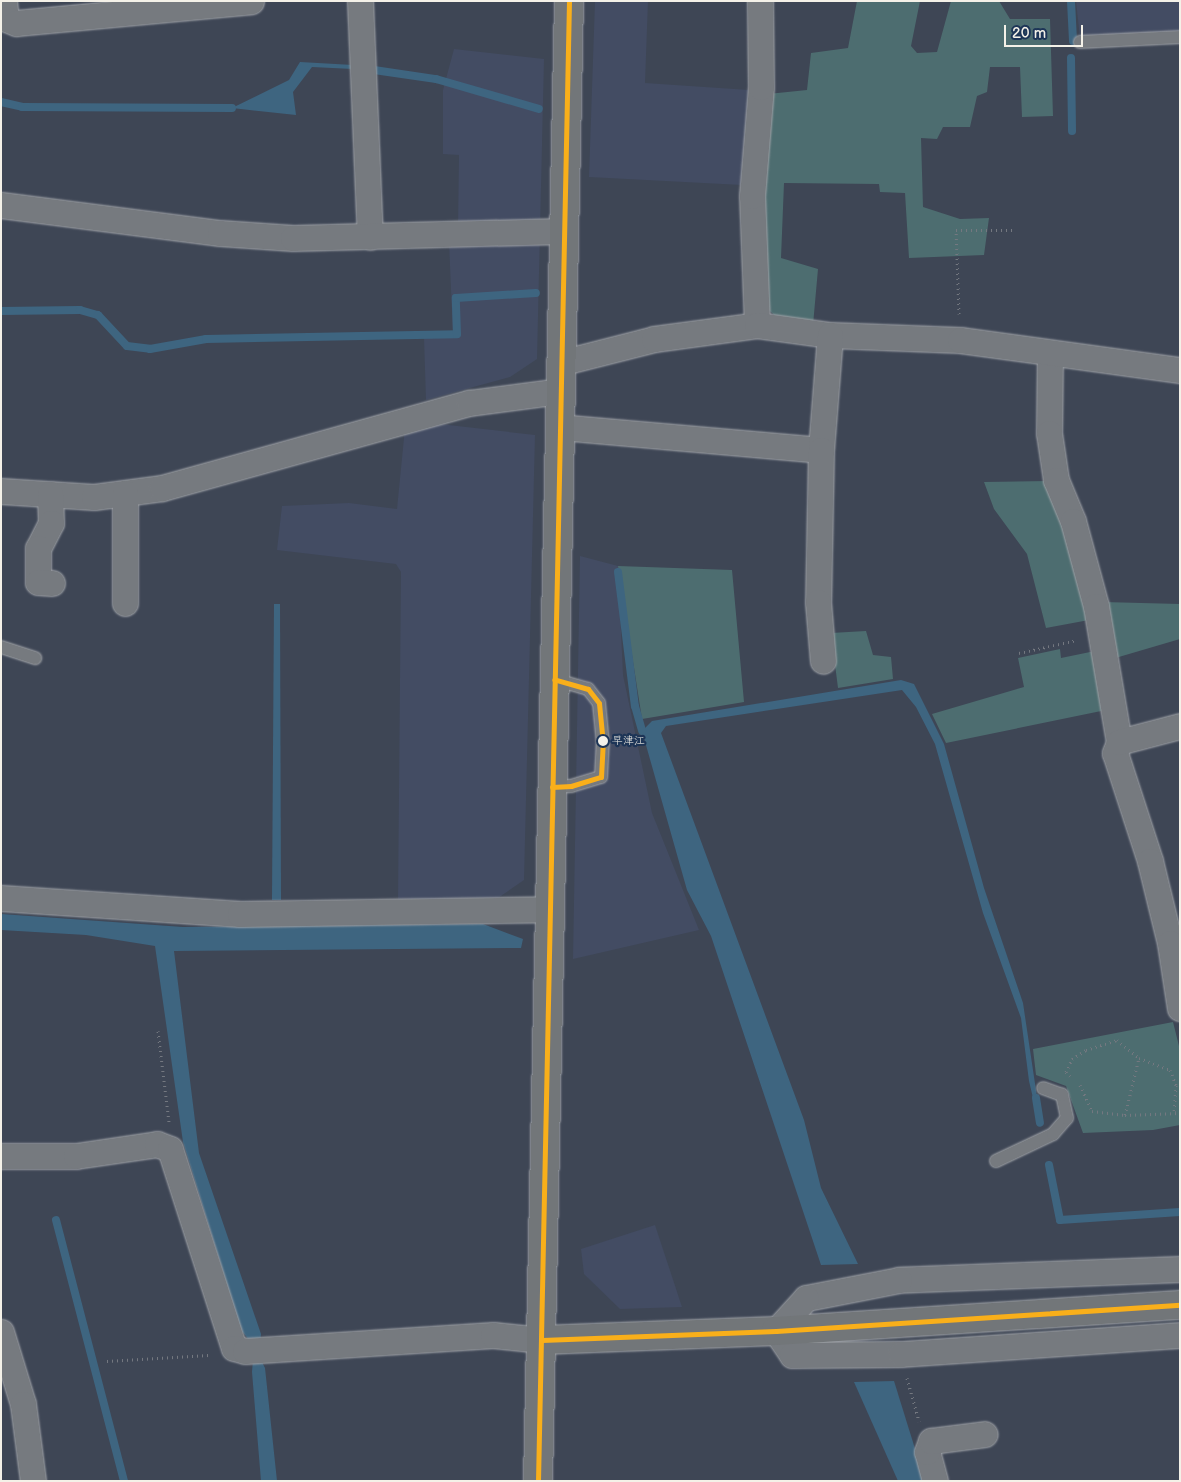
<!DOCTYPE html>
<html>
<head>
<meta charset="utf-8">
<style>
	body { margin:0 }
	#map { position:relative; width:1181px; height:1482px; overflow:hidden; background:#3e4655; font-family:"Balsamiq Sans","Klee One",sans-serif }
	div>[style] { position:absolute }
	.built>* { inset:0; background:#434c63 }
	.green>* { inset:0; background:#4d6d70 }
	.water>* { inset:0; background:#3e6580 }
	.stream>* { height:8px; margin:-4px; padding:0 4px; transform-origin:4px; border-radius:4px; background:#3e6580 }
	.path>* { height:3px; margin-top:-1.5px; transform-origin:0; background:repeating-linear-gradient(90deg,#747880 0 1px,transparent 0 5px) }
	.roads { filter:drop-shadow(0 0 1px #a0a3a8) drop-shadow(0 0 1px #a0a3a8) }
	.service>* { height:12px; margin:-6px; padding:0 6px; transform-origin:6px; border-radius:6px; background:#767a7f }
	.minor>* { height:25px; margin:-12.5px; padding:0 12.5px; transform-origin:12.5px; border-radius:12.5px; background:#767a7f }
	.primary>* { height:28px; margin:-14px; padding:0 14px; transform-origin:14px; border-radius:14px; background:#727679 }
	.trunk>* { height:28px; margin:-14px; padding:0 14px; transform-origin:14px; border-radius:14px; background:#727679 }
	.bus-1>* { height:5px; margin:-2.5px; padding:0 2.5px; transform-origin:2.5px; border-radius:2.5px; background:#f9af1a }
	.dots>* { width:14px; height:14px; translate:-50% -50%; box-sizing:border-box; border:2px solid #1d3557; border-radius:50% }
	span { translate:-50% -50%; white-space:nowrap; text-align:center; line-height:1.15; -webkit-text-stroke:4.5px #1d3557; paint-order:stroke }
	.bus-label { font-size:11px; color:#f4f1e8 }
	.left { translate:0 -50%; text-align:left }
	.frame { position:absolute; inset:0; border:2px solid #f4f1e8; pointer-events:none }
	.scale { position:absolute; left:1004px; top:25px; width:79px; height:22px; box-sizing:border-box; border:2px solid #f4f1e8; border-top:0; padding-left:6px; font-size:15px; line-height:18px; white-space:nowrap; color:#f4f1e8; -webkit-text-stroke:4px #1d3557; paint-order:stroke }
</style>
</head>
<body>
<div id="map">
	<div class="built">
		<i style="clip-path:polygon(595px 1px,648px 1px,645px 83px,749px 90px,742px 185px,589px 177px)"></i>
		<i style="clip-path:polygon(1076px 1px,1180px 1px,1180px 32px,1080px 38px)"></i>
		<i style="clip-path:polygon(454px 49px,544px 59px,537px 359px,510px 377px,426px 400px,424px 338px,453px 337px,449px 241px,458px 228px,459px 155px,443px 154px,443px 90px)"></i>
		<i style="clip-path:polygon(431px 423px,535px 435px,524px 880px,498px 898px,398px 900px,401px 572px,396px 564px,277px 550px,282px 506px,349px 503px,397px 509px,405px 428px)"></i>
		<i style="clip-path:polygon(580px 556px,618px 566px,623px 675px,652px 813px,699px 930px,573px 959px)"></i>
		<i style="clip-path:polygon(655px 1225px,682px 1307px,620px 1309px,584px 1274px,581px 1249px)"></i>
	</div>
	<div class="green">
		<i style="clip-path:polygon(857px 1px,920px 1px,911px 46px,917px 53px,937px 52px,951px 1px,999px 1px,1010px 19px,1050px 19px,1053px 116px,1022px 117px,1020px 67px,990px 67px,987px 92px,977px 96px,970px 127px,943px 127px,937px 139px,921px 138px,923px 207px,960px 219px,989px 218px,984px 255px,909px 258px,905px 193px,880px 192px,879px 184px,784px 183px,781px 258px,818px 269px,813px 325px,781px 321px,762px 304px,760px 191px,768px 94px,807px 90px,811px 53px,848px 48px)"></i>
		<i style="clip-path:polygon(1049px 481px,1089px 620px,1046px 628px,1027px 554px,994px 509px,984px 482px)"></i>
		<i style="clip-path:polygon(618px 566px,732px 570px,744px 702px,642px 719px)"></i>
		<i style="clip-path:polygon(1103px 602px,1180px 604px,1180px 639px,1112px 659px)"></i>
		<i style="clip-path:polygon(866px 631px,873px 655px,891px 657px,893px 679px,838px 688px,831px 633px)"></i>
		<i style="clip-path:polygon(1060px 649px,1061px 658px,1095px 651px,1106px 710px,946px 743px,932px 714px,1024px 687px,1018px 658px)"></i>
		<i style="clip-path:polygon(1173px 1022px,1180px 1050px,1180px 1125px,1153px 1130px,1083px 1133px,1066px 1086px,1036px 1075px,1033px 1049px)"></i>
	</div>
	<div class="water">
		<i style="clip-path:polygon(300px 62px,353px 65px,353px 69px,312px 67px,293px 92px,296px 115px,232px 108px,289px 80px)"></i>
		<i style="clip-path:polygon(274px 604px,280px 604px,281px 900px,272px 900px)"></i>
		<i style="clip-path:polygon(901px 680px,914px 684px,944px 744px,984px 888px,1023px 1003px,1037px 1097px,1033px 1098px,1029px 1081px,1021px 1018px,983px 913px,935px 744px,916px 707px,902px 690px,666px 726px,661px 733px,804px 1120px,821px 1188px,858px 1264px,821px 1265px,711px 936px,687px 890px,642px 731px,652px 721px)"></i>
		<i style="clip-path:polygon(1px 914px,183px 927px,483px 924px,523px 939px,521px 948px,174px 951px,199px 1153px,261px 1334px,259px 1356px,265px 1368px,277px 1481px,261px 1481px,252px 1372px,254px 1346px,241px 1330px,183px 1142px,155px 946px,86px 935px,1px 930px)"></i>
		<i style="clip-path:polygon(894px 1381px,925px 1481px,898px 1481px,854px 1382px)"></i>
	</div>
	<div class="stream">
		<i style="left:1071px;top:1px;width:40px;rotate:87.1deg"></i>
		<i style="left:1071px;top:58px;width:73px;rotate:89.2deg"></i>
		<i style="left:374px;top:70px;width:63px;rotate:8.3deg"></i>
		<i style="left:436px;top:79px;width:107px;rotate:16.2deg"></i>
		<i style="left:1px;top:102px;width:22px;rotate:13deg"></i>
		<i style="left:22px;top:107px;width:210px;rotate:0.3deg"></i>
		<i style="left:1px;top:311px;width:79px;rotate:-0.7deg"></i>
		<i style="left:80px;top:310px;width:19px;rotate:16deg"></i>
		<i style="left:98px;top:315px;width:42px;rotate:46.9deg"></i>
		<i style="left:127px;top:346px;width:23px;rotate:7deg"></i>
		<i style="left:150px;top:349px;width:57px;rotate:-10.1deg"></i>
		<i style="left:206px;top:339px;width:251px;rotate:-1.1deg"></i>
		<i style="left:457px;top:334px;width:36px;rotate:-92deg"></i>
		<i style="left:456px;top:298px;width:80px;rotate:-3.6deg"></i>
		<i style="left:618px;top:572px;width:135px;rotate:82.8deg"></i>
		<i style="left:635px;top:706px;width:26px;rotate:74deg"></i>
		<i style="left:1036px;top:1098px;width:25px;rotate:81deg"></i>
		<i style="left:1049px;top:1165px;width:56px;rotate:78.7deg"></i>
		<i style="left:1060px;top:1220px;width:120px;rotate:-3.8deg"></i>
		<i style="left:56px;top:1220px;width:270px;rotate:75.4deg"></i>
	</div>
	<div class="path">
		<i style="left:959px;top:314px;width:84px;rotate:-92deg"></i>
		<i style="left:956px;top:230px;width:58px"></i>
		<i style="left:1019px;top:653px;width:59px;rotate:-12.6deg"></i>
		<i style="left:158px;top:1031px;width:92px;rotate:83.1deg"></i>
		<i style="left:1070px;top:1076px;width:6px;rotate:-135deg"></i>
		<i style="left:1066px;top:1072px;width:14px;rotate:-65deg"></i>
		<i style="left:1072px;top:1059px;width:17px;rotate:-33deg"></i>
		<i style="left:1086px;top:1050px;width:33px;rotate:-18deg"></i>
		<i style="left:1117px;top:1040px;width:28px;rotate:39deg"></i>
		<i style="left:1139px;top:1058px;width:33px;rotate:21deg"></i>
		<i style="left:1170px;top:1070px;width:16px;rotate:68deg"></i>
		<i style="left:1176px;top:1085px;width:27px;rotate:94deg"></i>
		<i style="left:1080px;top:1085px;width:29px;rotate:65deg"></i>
		<i style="left:1092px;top:1111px;width:33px;rotate:7deg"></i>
		<i style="left:1125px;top:1115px;width:55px;rotate:-2.1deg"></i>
		<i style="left:1125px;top:1115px;width:59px;rotate:-76.2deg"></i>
		<i style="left:107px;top:1361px;width:102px;rotate:-3.4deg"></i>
		<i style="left:907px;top:1378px;width:45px;rotate:74.4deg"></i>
	</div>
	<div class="roads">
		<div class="service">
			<i style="left:1080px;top:42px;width:100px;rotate:-2.9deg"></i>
			<i style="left:1px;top:647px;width:36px;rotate:18deg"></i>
			<i style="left:552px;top:787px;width:19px;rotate:-3deg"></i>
			<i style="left:571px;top:786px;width:31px;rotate:-17deg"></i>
			<i style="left:601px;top:777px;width:33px;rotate:-87deg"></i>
			<i style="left:603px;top:744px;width:41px;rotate:-95.6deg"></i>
			<i style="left:599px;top:703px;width:18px;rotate:-128deg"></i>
			<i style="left:588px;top:689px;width:35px;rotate:-164deg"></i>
			<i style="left:996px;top:1161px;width:63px;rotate:-25.3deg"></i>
			<i style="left:1053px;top:1134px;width:21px;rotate:-49deg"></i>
			<i style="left:1067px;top:1118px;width:24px;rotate:-102deg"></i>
			<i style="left:1062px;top:1095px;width:20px;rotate:-160deg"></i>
		</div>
		<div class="minor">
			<i style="left:4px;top:1px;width:18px;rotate:84deg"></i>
			<i style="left:6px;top:19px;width:11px;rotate:22deg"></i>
			<i style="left:16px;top:23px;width:236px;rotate:-5.3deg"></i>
			<i style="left:360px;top:1px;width:236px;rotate:87.6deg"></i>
			<i style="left:1px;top:205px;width:221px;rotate:7.3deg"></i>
			<i style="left:220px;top:233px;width:73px;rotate:3.9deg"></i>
			<i style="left:293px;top:238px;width:270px;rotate:-1.5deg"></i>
			<i style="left:757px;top:325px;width:129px;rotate:-92.2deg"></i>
			<i style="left:752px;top:196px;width:109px;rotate:-85.3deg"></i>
			<i style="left:761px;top:87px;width:86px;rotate:-90.7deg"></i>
			<i style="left:1050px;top:353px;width:80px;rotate:90.7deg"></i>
			<i style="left:1049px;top:433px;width:48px;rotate:81.5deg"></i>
			<i style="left:1056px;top:480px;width:44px;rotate:67.5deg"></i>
			<i style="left:1073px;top:521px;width:88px;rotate:74.9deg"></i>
			<i style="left:1096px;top:606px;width:138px;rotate:80.4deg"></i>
			<i style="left:1119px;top:742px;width:12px;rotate:110deg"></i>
			<i style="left:1115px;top:753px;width:114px;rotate:72deg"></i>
			<i style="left:1150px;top:861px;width:84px;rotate:76.3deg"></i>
			<i style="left:1170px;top:943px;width:66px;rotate:81.3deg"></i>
			<i style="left:560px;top:363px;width:97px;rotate:-14.3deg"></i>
			<i style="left:654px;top:339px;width:104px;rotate:-7.7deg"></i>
			<i style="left:757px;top:325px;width:74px;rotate:7.8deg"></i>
			<i style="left:830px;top:335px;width:130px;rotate:2.2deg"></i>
			<i style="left:960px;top:340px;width:222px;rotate:7.8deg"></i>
			<i style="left:559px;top:427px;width:263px;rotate:5deg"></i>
			<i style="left:821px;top:450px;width:115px;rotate:-85.5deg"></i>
			<i style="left:821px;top:450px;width:152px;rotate:91.1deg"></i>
			<i style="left:818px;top:602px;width:59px;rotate:85.2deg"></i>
			<i style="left:1px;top:491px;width:93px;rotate:3.7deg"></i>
			<i style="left:94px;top:497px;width:69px;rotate:-7.5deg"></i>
			<i style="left:162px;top:488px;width:319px;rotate:-15.5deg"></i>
			<i style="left:469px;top:403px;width:92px;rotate:-7.5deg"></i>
			<i style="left:50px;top:494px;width:29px;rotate:88deg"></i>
			<i style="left:51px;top:523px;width:28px;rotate:117deg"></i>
			<i style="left:38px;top:548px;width:34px;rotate:90deg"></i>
			<i style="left:38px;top:582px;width:14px;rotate:4deg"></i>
			<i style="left:125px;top:603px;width:110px;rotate:-90deg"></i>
			<i style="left:1119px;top:742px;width:63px;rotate:-14.7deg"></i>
			<i style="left:1px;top:898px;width:240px;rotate:3.8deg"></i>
			<i style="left:240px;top:914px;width:310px;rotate:-0.9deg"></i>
			<i style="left:1px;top:1156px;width:75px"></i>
			<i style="left:76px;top:1156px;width:82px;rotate:-8.4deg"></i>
			<i style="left:157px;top:1144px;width:14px;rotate:21deg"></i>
			<i style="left:170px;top:1149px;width:209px;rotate:72.2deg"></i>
			<i style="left:234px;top:1348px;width:11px;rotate:15deg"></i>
			<i style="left:245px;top:1351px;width:249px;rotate:-3.7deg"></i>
			<i style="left:493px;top:1335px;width:49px;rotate:5.8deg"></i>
			<i style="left:1180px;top:1269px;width:281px;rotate:177.8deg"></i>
			<i style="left:899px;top:1280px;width:95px;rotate:169deg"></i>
			<i style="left:806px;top:1298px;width:45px;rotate:132.3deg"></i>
			<i style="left:776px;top:1331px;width:29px;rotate:56deg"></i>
			<i style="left:792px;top:1355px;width:109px;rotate:-0.5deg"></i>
			<i style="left:901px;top:1354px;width:280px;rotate:-3.9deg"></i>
			<i style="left:1px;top:1332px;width:75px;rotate:73deg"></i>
			<i style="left:23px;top:1404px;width:78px;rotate:82.6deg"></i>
			<i style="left:935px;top:1481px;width:30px;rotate:-105deg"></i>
			<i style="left:927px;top:1452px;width:12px;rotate:-70deg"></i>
			<i style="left:931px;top:1441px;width:54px;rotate:-7.4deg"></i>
		</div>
		<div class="primary">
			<i style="left:542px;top:1340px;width:234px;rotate:-2.2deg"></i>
			<i style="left:776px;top:1331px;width:405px;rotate:-3.7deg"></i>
		</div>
		<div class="trunk">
			<i style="left:538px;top:1481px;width:1480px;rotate:-88.8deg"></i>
		</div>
	</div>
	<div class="bus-1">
		<i style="left:552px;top:787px;width:19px;rotate:-3deg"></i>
		<i style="left:571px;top:786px;width:31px;rotate:-17deg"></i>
		<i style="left:601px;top:777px;width:33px;rotate:-87deg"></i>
		<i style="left:603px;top:744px;width:41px;rotate:-95.6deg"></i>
		<i style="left:599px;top:703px;width:18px;rotate:-128deg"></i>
		<i style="left:588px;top:689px;width:35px;rotate:-164deg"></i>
		<i style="left:542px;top:1340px;width:234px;rotate:-2.2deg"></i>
		<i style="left:776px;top:1331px;width:405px;rotate:-3.7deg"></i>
		<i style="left:538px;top:1481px;width:1480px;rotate:-88.8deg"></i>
	</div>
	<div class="dots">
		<i style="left:603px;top:741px;background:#f4f1e8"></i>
	</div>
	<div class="bus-label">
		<span class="left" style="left:612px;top:741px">早津江</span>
	</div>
	<div class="frame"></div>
	<div class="scale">20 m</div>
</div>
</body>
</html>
